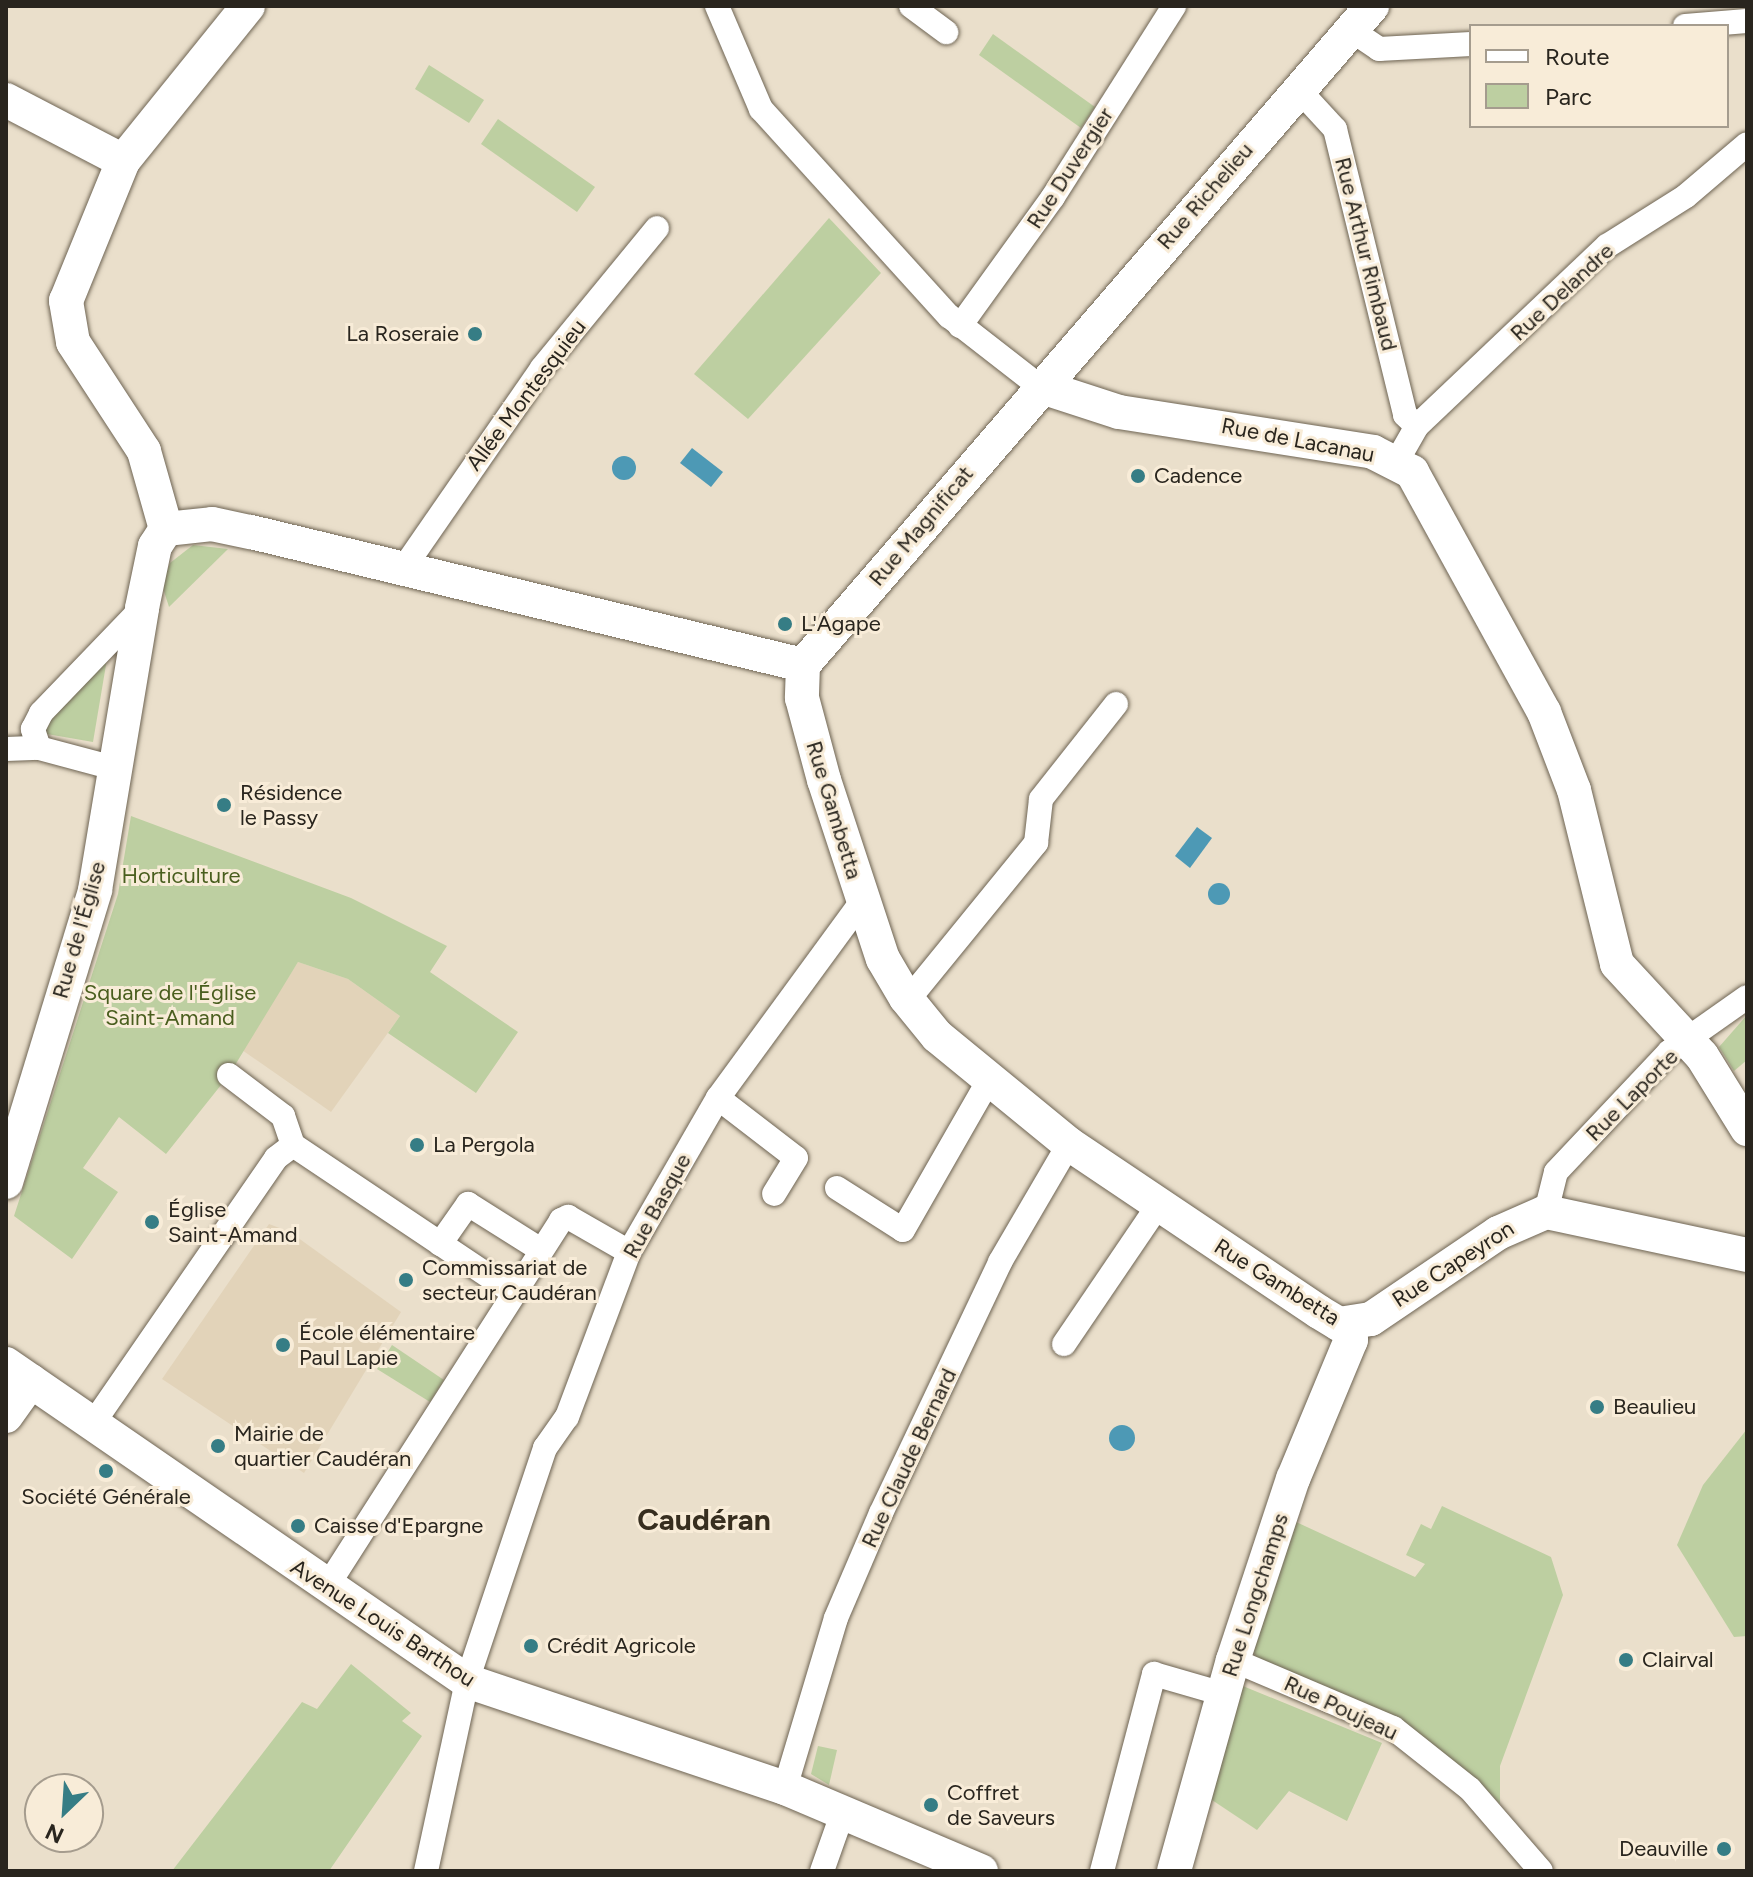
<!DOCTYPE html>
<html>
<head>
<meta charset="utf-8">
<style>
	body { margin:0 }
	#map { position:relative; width:1753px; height:1877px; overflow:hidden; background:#eadfcb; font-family:Figtree,sans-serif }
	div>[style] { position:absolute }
	.built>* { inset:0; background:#e2d3b9 }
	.green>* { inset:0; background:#bdcfa1 }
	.water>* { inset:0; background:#4d99b5 }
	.round { border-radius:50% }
	.roads { filter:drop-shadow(0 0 2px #6e6453) drop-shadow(0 0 2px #6e6453) }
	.street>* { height:24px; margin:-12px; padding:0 12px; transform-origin:12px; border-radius:12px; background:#fff }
	.secondary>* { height:34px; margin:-17px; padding:0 17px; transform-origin:17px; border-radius:17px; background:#fff }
	.dots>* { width:22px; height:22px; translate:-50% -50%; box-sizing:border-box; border:4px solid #f8ecd8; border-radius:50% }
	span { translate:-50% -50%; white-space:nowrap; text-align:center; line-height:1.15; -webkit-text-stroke:6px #f8ecd8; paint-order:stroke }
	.street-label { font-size:22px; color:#29251e }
	.poi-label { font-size:22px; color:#29251e }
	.right { translate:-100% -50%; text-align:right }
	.left { translate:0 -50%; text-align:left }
	.park-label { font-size:22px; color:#495e1e }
	.district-label { font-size:30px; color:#372e1f; font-weight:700 }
	.frame { position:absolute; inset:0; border:8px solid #29251e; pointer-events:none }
	.legend { position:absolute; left:1469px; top:24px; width:260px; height:104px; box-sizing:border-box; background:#f8ecd8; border:2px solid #a59c8e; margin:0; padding:10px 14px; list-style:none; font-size:24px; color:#29251e }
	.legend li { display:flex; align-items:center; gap:16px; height:40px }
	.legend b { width:40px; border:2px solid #a59c8e }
	.north { position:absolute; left:24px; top:1773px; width:80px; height:80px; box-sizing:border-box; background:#f8ecd8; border:2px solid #a59c8e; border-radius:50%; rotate:205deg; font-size:22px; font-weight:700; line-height:32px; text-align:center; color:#29251e }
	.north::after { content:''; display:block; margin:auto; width:28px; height:36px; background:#367d85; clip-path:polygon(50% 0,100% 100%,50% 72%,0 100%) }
</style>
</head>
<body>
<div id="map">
	<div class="built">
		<i style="clip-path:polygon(298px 962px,348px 979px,400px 1016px,331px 1112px,242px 1050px)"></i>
		<i style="clip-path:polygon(269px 1224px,290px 1232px,401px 1312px,304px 1473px,162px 1379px)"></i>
	</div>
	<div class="green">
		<i style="clip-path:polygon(993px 34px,1095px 107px,1081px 128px,979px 55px)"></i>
		<i style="clip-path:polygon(429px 65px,484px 100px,469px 123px,415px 89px)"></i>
		<i style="clip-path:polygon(498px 119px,595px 187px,577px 212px,481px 144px)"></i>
		<i style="clip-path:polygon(829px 218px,881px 273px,748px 419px,694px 374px)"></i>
		<i style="clip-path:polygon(193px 545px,228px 549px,169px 607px,162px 585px,170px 563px)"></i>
		<i style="clip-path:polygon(109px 647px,93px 742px,41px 733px,42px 726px)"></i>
		<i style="clip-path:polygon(131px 816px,351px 898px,447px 946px,430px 972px,518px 1032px,476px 1093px,388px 1033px,400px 1016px,348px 979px,298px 962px,229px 1075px,166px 1154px,119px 1117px,83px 1168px,118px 1192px,72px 1259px,14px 1216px,118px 894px)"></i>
		<i style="clip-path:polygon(1747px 1015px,1747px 1060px,1734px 1071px,1719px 1047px)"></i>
		<i style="clip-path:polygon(392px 1345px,444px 1380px,430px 1402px,377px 1369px)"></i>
		<i style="clip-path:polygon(1747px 1429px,1747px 1636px,1734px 1637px,1677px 1545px,1703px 1485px)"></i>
		<i style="clip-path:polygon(1442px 1506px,1551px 1557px,1563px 1595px,1500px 1766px,1500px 1804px,1479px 1782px,1257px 1659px,1251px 1646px,1294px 1521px,1415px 1577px,1425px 1564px,1406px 1555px,1421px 1524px,1431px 1529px)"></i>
		<i style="clip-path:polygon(351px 1664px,411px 1713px,402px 1721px,422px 1736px,329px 1871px,172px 1871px,302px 1702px,317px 1709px)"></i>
		<i style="clip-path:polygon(1238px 1684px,1382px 1743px,1347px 1821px,1289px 1791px,1257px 1830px,1206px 1796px)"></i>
		<i style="clip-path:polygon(818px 1746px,837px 1750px,829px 1785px,811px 1774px)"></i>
	</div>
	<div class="water">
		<i style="clip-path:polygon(692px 448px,723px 472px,711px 487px,680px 463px)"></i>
		<i class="round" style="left:612px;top:456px;width:24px;height:24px"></i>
		<i style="clip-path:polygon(1197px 827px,1212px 838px,1190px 868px,1175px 856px)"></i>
		<i class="round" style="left:1208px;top:883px;width:22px;height:22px"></i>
		<i class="round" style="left:1109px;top:1425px;width:26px;height:26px"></i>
	</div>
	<div class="roads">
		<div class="street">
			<i style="left:717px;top:6px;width:112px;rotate:66.9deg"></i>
			<i style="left:761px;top:109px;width:280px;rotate:47.8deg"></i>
			<i style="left:949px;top:316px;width:114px;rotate:37.9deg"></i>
			<i style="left:911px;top:6px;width:44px;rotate:36.6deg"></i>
			<i style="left:1685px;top:26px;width:62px;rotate:-4.6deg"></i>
			<i style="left:1351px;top:30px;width:34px;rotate:34deg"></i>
			<i style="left:1379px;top:49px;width:92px;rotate:-3.1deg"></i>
			<i style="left:1299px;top:90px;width:53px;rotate:47.3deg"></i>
			<i style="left:1335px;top:129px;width:294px;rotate:76.2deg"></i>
			<i style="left:1405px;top:415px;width:16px;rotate:43deg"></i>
			<i style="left:960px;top:326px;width:159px;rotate:-54.2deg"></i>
			<i style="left:1053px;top:197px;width:226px;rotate:-57.6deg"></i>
			<i style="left:1397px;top:461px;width:40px;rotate:-60.3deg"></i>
			<i style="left:1417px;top:426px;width:262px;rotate:-43.5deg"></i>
			<i style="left:1607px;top:246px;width:93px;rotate:-32.3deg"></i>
			<i style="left:1686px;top:196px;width:80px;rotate:-40.4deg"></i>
			<i style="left:403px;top:569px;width:244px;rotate:-55.3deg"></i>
			<i style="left:542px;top:368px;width:181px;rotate:-50.6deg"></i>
			<i style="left:39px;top:748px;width:20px;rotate:-108deg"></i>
			<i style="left:33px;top:729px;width:18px;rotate:-63deg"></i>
			<i style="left:41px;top:713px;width:146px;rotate:-46.1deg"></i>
			<i style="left:6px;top:749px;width:33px;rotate:-2deg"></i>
			<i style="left:39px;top:748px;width:78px;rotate:14.9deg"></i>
			<i style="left:908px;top:1000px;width:203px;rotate:-50.8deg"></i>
			<i style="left:1036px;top:843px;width:44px;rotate:-83.5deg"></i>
			<i style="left:1041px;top:799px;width:121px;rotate:-51.7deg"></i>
			<i style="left:229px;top:1075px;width:68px;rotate:37.2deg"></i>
			<i style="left:283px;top:1116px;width:31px;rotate:71deg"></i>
			<i style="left:718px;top:1098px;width:98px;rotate:37.6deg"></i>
			<i style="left:796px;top:1158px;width:42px;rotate:121.4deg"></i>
			<i style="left:293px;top:1145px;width:266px;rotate:33.8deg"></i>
			<i style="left:837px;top:1188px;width:78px;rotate:32.5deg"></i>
			<i style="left:903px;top:1230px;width:175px;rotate:-60.2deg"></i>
			<i style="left:1546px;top:1212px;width:41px;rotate:-76deg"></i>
			<i style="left:1556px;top:1172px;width:165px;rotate:-46.7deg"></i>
			<i style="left:1669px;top:1052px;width:95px;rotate:-35.2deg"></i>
			<i style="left:440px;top:1244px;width:49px;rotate:-55deg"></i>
			<i style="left:468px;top:1204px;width:86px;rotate:32.2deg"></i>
			<i style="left:1064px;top:1344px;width:166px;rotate:-55.8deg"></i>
			<i style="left:92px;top:1425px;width:324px;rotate:-55.4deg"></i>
			<i style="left:276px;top:1158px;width:21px;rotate:-37deg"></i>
			<i style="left:326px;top:1588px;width:437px;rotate:-57.4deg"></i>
			<i style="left:561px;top:1220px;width:8px;rotate:-23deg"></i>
			<i style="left:568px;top:1217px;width:70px;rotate:29.8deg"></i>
			<i style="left:1233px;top:1660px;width:174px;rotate:23deg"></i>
			<i style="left:1393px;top:1728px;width:98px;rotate:38.4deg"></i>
			<i style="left:1470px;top:1789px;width:108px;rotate:49.1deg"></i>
			<i style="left:785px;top:1788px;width:177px;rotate:-73.3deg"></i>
			<i style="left:836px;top:1618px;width:114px;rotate:-66.8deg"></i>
			<i style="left:881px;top:1513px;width:278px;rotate:-64.6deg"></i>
			<i style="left:1000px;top:1262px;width:137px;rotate:-59.7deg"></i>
			<i style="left:426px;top:1871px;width:194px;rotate:-77.8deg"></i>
			<i style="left:467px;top:1681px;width:246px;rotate:-71.5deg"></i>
			<i style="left:545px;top:1448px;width:38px;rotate:-55deg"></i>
			<i style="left:567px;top:1417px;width:176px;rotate:-69.4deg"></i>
			<i style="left:629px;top:1252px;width:178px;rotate:-60deg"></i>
			<i style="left:718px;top:1098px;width:245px;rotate:-53.8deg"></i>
			<i style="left:822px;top:1871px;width:66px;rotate:-70.5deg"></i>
			<i style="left:1102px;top:1871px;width:204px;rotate:-75.2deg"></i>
			<i style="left:1154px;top:1674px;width:72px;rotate:16.2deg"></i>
		</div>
		<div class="secondary">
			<i style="left:6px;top:100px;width:132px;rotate:27.5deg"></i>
			<i style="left:1039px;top:386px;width:84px;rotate:18deg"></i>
			<i style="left:1119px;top:412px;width:257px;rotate:8.9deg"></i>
			<i style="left:1373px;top:452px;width:44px;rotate:27.1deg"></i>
			<i style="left:1412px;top:472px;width:274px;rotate:61.2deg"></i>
			<i style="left:1544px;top:712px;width:84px;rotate:69deg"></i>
			<i style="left:1574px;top:790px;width:179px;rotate:76.1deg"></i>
			<i style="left:1617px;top:964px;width:125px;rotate:47.3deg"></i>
			<i style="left:1702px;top:1056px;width:86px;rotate:58.3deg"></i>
			<i style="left:166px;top:529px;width:81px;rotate:-105.8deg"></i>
			<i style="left:144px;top:451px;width:130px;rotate:-123.1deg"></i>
			<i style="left:73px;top:342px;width:42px;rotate:-99.7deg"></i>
			<i style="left:66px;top:301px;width:151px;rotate:-67.8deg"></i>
			<i style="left:123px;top:161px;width:199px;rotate:-51.1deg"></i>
			<i style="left:803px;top:665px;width:33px;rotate:92deg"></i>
			<i style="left:802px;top:698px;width:85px;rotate:75deg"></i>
			<i style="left:824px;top:780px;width:188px;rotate:71.8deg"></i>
			<i style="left:883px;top:959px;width:45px;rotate:59.5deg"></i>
			<i style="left:906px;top:998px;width:49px;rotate:50.8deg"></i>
			<i style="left:937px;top:1036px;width:171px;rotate:39.3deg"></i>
			<i style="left:1069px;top:1144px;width:301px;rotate:33.9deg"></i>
			<i style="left:1319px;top:1312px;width:23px;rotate:31deg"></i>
			<i style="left:1339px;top:1324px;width:32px;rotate:-9deg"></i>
			<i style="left:1371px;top:1319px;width:153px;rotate:-34.1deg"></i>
			<i style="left:1498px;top:1233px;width:52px;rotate:-23.6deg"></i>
			<i style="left:1546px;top:1212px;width:206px;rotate:12.1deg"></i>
			<i style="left:803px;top:665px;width:871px;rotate:-49.19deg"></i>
			<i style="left:6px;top:1182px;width:305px;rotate:-73deg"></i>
			<i style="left:95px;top:890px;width:286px;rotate:-80.5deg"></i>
			<i style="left:142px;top:608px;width:63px;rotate:-78.2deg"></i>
			<i style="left:155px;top:546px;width:20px;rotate:-57deg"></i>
			<i style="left:166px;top:529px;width:46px;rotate:-6.2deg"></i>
			<i style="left:212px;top:524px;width:40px;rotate:12deg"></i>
			<i style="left:251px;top:532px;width:568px;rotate:13.55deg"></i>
			<i style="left:6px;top:1364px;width:559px;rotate:34.51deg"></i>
			<i style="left:467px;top:1681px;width:336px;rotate:18.6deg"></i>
			<i style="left:785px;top:1788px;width:213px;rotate:23deg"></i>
			<i style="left:6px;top:1416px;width:43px;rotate:-54.5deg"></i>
			<i style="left:1174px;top:1871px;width:219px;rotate:-74.4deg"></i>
			<i style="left:1233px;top:1660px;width:191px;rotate:-71.7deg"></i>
			<i style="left:1293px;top:1479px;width:151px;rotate:-67.4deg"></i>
			<i style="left:1351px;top:1340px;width:15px;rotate:-94deg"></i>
		</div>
	</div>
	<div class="dots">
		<i style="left:475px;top:334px;background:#367d85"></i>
		<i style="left:1138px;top:476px;background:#367d85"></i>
		<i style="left:785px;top:624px;background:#367d85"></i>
		<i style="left:224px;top:805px;background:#367d85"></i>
		<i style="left:417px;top:1145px;background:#367d85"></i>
		<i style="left:152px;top:1222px;background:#367d85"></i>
		<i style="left:406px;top:1280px;background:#367d85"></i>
		<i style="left:283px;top:1345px;background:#367d85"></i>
		<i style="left:1597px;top:1407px;background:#367d85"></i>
		<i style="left:218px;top:1446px;background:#367d85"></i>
		<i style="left:106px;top:1471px;background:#367d85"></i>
		<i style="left:298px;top:1526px;background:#367d85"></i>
		<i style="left:531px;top:1646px;background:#367d85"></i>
		<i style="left:1626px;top:1660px;background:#367d85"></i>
		<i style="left:931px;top:1805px;background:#367d85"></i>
		<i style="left:1724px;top:1849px;background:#367d85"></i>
	</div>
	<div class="street-label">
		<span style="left:1070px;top:168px;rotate:-57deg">Rue Duvergier</span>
		<span style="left:1205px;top:196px;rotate:-49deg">Rue Richelieu</span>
		<span style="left:1366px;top:254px;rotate:76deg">Rue Arthur Rimbaud</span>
		<span style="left:1562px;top:292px;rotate:-43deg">Rue Delandre</span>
		<span style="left:526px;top:395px;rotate:-53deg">Allée Montesquieu</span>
		<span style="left:1298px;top:440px;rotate:11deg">Rue de Lacanau</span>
		<span style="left:921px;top:526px;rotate:-50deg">Rue Magnificat</span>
		<span style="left:834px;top:810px;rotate:73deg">Rue Gambetta</span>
		<span style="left:79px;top:930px;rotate:-74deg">Rue de l'Église</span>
		<span style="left:1632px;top:1095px;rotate:-45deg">Rue Laporte</span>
		<span style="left:657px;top:1206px;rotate:-61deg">Rue Basque</span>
		<span style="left:1453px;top:1264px;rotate:-33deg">Rue Capeyron</span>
		<span style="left:1277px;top:1282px;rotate:32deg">Rue Gambetta</span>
		<span style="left:909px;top:1458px;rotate:-65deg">Rue Claude Bernard</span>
		<span style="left:1255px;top:1595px;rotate:-72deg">Rue Longchamps</span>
		<span style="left:383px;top:1623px;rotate:33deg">Avenue Louis Barthou</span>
		<span style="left:1341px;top:1708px;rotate:25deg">Rue Poujeau</span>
	</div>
	<div class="poi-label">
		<span class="right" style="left:459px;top:334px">La Roseraie</span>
		<span class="left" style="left:1154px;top:476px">Cadence</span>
		<span class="left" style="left:801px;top:624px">L'Agape</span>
		<span class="left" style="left:240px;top:805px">Résidence<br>le Passy</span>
		<span class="left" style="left:433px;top:1145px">La Pergola</span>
		<span class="left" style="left:168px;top:1222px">Église<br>Saint-Amand</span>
		<span class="left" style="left:422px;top:1280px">Commissariat de<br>secteur Caudéran</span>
		<span class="left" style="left:299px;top:1345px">École élémentaire<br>Paul Lapie</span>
		<span class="left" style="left:1613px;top:1407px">Beaulieu</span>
		<span class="left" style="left:234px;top:1446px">Mairie de<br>quartier Caudéran</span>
		<span style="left:106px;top:1497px">Société Générale</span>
		<span class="left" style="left:314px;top:1526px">Caisse d'Epargne</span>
		<span class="left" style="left:547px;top:1646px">Crédit Agricole</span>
		<span class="left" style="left:1642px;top:1660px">Clairval</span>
		<span class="left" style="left:947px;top:1805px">Coffret<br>de Saveurs</span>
		<span class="right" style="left:1708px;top:1849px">Deauville</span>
	</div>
	<div class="park-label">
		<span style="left:181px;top:876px">Horticulture</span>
		<span style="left:170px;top:1005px">Square de l'Église<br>Saint-Amand</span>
	</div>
	<div class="district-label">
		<span style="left:704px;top:1520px">Caudéran</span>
	</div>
	<div class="frame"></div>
	<ul class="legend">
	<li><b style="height:10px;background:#fff"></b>Route</li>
	<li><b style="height:22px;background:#bdcfa1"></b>Parc</li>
	</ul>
	<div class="north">N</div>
</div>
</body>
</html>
